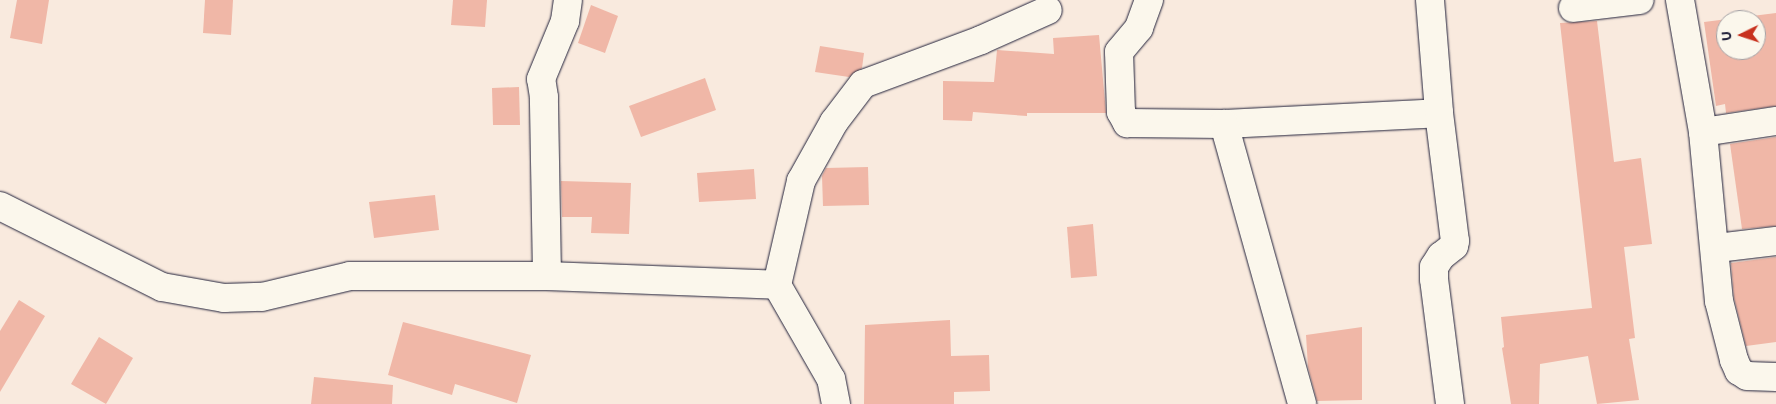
<!DOCTYPE html>
<html>
<head>
<meta charset="utf-8">
<style>
	body { margin:0 }
	#map { position:relative; width:1776px; height:404px; overflow:hidden; background:#f9eade; font-family:Itim,sans-serif }
	div>[style] { position:absolute }
	.building>* { inset:0; background:#f0b7a7 }
	.roads { filter:drop-shadow(0 0 1px #22223b) drop-shadow(0 0 1px #22223b) }
	.minor>* { height:28px; margin:-14px; padding:0 14px; transform-origin:14px; border-radius:14px; background:#fbf7ec }
	span { translate:-50% -50%; white-space:nowrap; text-align:center; line-height:1.15; -webkit-text-stroke:4px #fbf7ec; paint-order:stroke }
	.north { position:absolute; left:1716px; top:10px; width:50px; height:50px; box-sizing:border-box; background:#fbf7ec; border:1px solid #a4a2a5; border-radius:50%; rotate:266deg; font-size:14px; font-weight:700; line-height:20px; text-align:center; color:#22223b }
	.north::after { content:''; display:block; margin:auto; width:18px; height:22px; background:#c8321e; clip-path:polygon(50% 0,100% 100%,50% 72%,0 100%) }
</style>
</head>
<body>
<div id="map">
	<div class="building">
		<i style="clip-path:polygon(17px 0,49px 0,42px 44px,10px 38px)"></i>
		<i style="clip-path:polygon(205px 0,233px 0,231px 35px,203px 33px)"></i>
		<i style="clip-path:polygon(453px 0,487px 0,485px 27px,451px 25px)"></i>
		<i style="clip-path:polygon(591px 5px,618px 16px,605px 53px,578px 43px)"></i>
		<i style="clip-path:polygon(evenodd,1776px 13px,1776px 106px,1726px 113px,1725px 104px,1716px 106px,1704px 22px,1776px 13px,1726px 20px,1756px 20px,1756px 50px,1726px 50px,1726px 20px)"></i>
		<i style="clip-path:polygon(1597px 21px,1614px 162px,1641px 158px,1652px 244px,1624px 247px,1635px 338px,1629px 339px,1639px 400px,1597px 404px,1588px 356px,1540px 364px,1539px 404px,1511px 404px,1502px 348px,1504px 347px,1501px 317px,1592px 308px,1560px 23px)"></i>
		<i style="clip-path:polygon(1099px 35px,1106px 113px,1027px 113px,1027px 116px,973px 112px,972px 121px,943px 120px,943px 81px,994px 82px,997px 50px,1054px 54px,1053px 38px)"></i>
		<i style="clip-path:polygon(820px 46px,864px 53px,862px 68px,849px 77px,815px 72px)"></i>
		<i style="clip-path:polygon(705px 78px,716px 110px,641px 137px,629px 106px)"></i>
		<i style="clip-path:polygon(519px 87px,520px 125px,493px 125px,492px 88px)"></i>
		<i style="clip-path:polygon(1776px 137px,1776px 226px,1742px 229px,1730px 144px)"></i>
		<i style="clip-path:polygon(868px 167px,869px 205px,823px 206px,822px 176px,826px 168px)"></i>
		<i style="clip-path:polygon(754px 169px,756px 199px,699px 202px,697px 173px)"></i>
		<i style="clip-path:polygon(561px 181px,631px 183px,629px 234px,591px 233px,592px 217px,562px 217px)"></i>
		<i style="clip-path:polygon(435px 195px,439px 230px,374px 238px,369px 202px)"></i>
		<i style="clip-path:polygon(1093px 224px,1097px 276px,1071px 278px,1067px 227px)"></i>
		<i style="clip-path:polygon(1776px 257px,1776px 342px,1746px 346px,1734px 298px,1731px 263px)"></i>
		<i style="clip-path:polygon(19px 300px,45px 316px,0 392px,0 331px)"></i>
		<i style="clip-path:polygon(950px 320px,951px 356px,989px 355px,990px 391px,954px 392px,954px 404px,864px 404px,865px 325px)"></i>
		<i style="clip-path:polygon(403px 322px,531px 355px,517px 403px,455px 384px,452px 395px,388px 375px)"></i>
		<i style="clip-path:polygon(1362px 327px,1362px 400px,1317px 401px,1308px 367px,1306px 335px)"></i>
		<i style="clip-path:polygon(99px 337px,133px 358px,106px 404px,71px 384px)"></i>
		<i style="clip-path:polygon(314px 377px,393px 385px,392px 404px,311px 404px)"></i>
	</div>
	<div class="roads">
		<div class="minor">
			<i style="left:1149px;top:0;width:30px;rotate:110deg"></i>
			<i style="left:1139px;top:28px;width:31px;rotate:130deg"></i>
			<i style="left:1119px;top:52px;width:60px;rotate:88.1deg"></i>
			<i style="left:1121px;top:112px;width:13px;rotate:61deg"></i>
			<i style="left:1127px;top:123px;width:97px;rotate:0.6deg"></i>
			<i style="left:1224px;top:124px;width:215px;rotate:-2.9deg"></i>
			<i style="left:1430px;top:0;width:113px;rotate:85.4deg"></i>
			<i style="left:1439px;top:113px;width:129px;rotate:82.9deg"></i>
			<i style="left:1455px;top:241px;width:5px;rotate:101deg"></i>
			<i style="left:1454px;top:246px;width:16px;rotate:142deg"></i>
			<i style="left:1441px;top:256px;width:13px;rotate:122deg"></i>
			<i style="left:1434px;top:267px;width:12px;rotate:90deg"></i>
			<i style="left:1434px;top:279px;width:126px;rotate:82.7deg"></i>
			<i style="left:1680px;top:0;width:134px;rotate:80.1deg"></i>
			<i style="left:1703px;top:132px;width:170px;rotate:84.6deg"></i>
			<i style="left:1719px;top:301px;width:61px;rotate:75.7deg"></i>
			<i style="left:1734px;top:360px;width:12px;rotate:66deg"></i>
			<i style="left:1739px;top:371px;width:9px;rotate:32deg"></i>
			<i style="left:1747px;top:376px;width:29px;rotate:2deg"></i>
			<i style="left:1573px;top:8px;width:67px;rotate:-6.8deg"></i>
			<i style="left:1224px;top:124px;width:291px;rotate:74.4deg"></i>
			<i style="left:1703px;top:132px;width:74px;rotate:-8.6deg"></i>
			<i style="left:0;top:206px;width:181px;rotate:26.6deg"></i>
			<i style="left:162px;top:287px;width:63px;rotate:10.1deg"></i>
			<i style="left:224px;top:298px;width:38px;rotate:-2deg"></i>
			<i style="left:262px;top:297px;width:90px;rotate:-13.4deg"></i>
			<i style="left:350px;top:276px;width:197px"></i>
			<i style="left:547px;top:276px;width:230px;rotate:2.2deg"></i>
			<i style="left:1717px;top:248px;width:59px;rotate:-6.8deg"></i>
			<i style="left:547px;top:276px;width:179px;rotate:-91deg"></i>
			<i style="left:544px;top:97px;width:18px;rotate:-99deg"></i>
			<i style="left:541px;top:79px;width:63px;rotate:-67.5deg"></i>
			<i style="left:565px;top:21px;width:21px;rotate:-82deg"></i>
			<i style="left:836px;top:404px;width:25px;rotate:-101deg"></i>
			<i style="left:831px;top:379px;width:108px;rotate:-119.9deg"></i>
			<i style="left:777px;top:285px;width:107px;rotate:-77deg"></i>
			<i style="left:801px;top:181px;width:68px;rotate:-60.8deg"></i>
			<i style="left:834px;top:122px;width:48px;rotate:-52.7deg"></i>
			<i style="left:863px;top:84px;width:126px;rotate:-20.4deg"></i>
			<i style="left:981px;top:40px;width:73px;rotate:-24.1deg"></i>
		</div>
	</div>
	<div class="north">U</div>
</div>
</body>
</html>
